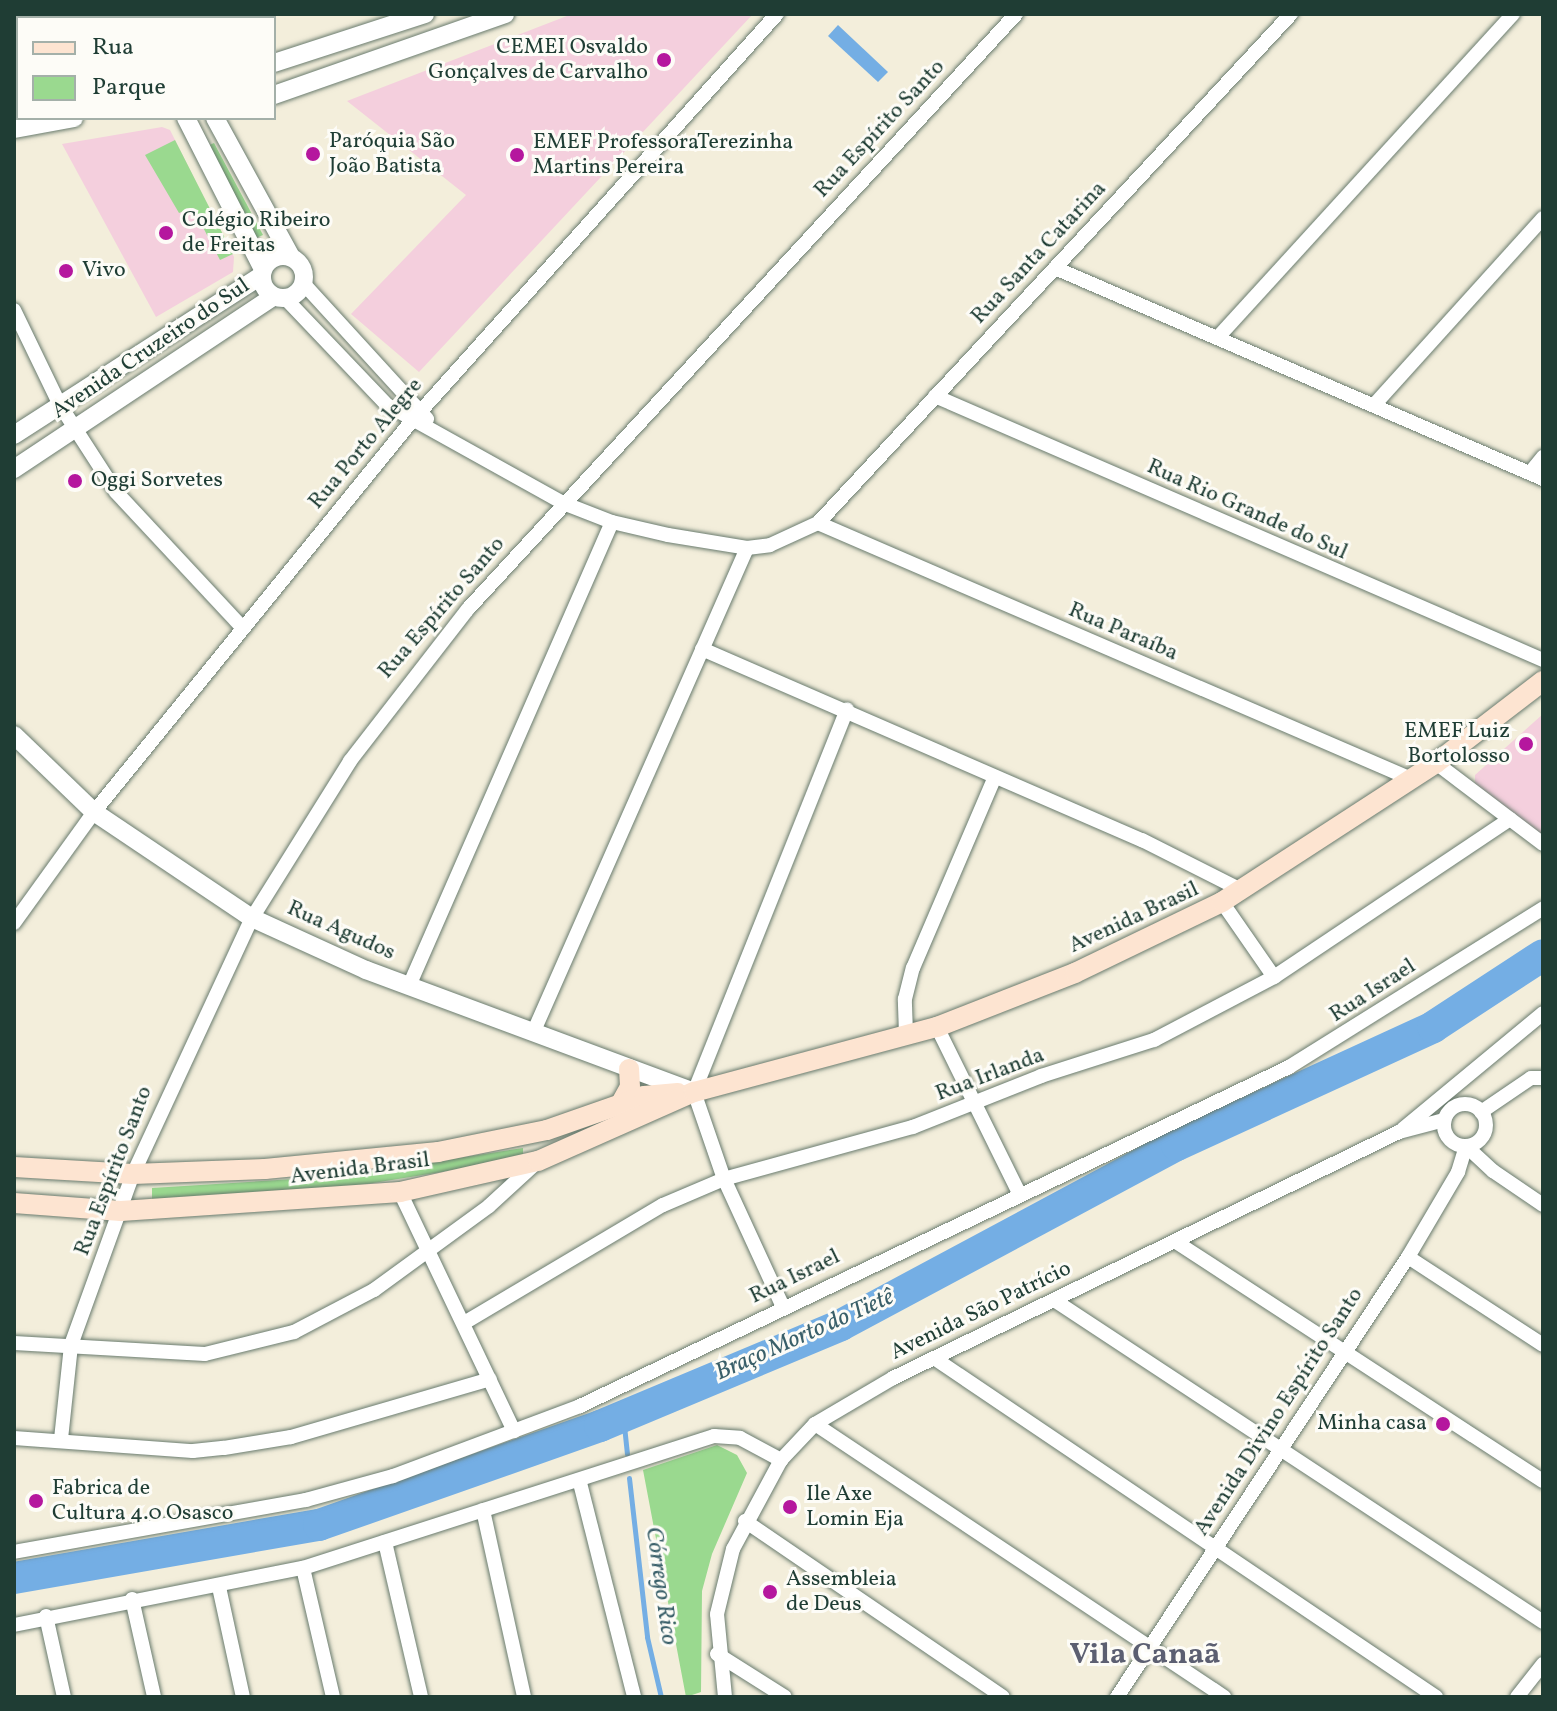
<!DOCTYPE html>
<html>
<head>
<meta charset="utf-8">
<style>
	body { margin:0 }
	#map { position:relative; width:1557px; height:1711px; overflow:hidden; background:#f3eedb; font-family:Vollkorn,serif }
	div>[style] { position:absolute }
	.built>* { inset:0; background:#f4cfdd }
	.green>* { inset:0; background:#9ad98f }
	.water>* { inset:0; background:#74aee4 }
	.stream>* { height:5px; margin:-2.5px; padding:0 2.5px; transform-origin:2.5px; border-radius:2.5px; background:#74aee4 }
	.river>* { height:32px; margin:-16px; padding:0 16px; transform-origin:16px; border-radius:16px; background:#74aee4 }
	.roads { filter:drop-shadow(0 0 2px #697b6e) drop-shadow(0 0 2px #697b6e) }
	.minor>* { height:14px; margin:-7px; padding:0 7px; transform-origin:7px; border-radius:7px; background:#fff }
	.minor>.ring { margin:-7px; padding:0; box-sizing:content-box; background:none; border:14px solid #fff; border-radius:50% }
	.tertiary>* { height:18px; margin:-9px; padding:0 9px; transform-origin:9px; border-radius:9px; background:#fff }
	.tertiary>.ring { margin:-9px; padding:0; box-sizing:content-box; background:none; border:18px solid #fff; border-radius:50% }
	.secondary>* { height:20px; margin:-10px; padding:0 10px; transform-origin:10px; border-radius:10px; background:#fde4d1 }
	.dots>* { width:22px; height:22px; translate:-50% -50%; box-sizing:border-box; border:4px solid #fdfcf7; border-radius:50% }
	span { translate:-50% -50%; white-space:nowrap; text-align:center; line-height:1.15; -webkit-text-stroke:6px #fdfcf7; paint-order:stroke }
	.poi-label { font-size:22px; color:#1f3d34 }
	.right { translate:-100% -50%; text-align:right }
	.left { translate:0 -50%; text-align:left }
	.street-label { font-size:22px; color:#1f3d34 }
	.water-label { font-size:24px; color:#395f69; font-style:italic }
	.district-label { font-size:30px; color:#5c5f71; font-weight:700 }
	.frame { position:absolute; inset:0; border:16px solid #1f3d34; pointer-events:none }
	.legend { position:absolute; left:16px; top:16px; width:260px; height:104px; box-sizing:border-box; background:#fdfcf7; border:2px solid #a4b0a9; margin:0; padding:10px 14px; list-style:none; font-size:24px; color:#1f3d34 }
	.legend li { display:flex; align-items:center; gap:16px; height:40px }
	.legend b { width:40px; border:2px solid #a4b0a9 }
</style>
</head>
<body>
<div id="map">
	<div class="built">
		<i style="clip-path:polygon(572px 14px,753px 14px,419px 372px,351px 314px,466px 195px,347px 101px)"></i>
		<i style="clip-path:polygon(162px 127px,170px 130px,234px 257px,233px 272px,156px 317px,62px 144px)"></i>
		<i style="clip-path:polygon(1543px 714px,1543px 836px,1475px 783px,1475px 775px)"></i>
	</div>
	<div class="green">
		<i style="clip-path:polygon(175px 140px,233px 254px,220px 260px,193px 208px,179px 213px,145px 155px)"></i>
		<i style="clip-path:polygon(214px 143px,263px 235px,256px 238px,207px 146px)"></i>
		<i style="clip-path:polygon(523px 1148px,523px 1159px,342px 1188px,152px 1200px,152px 1188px,341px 1176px)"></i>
		<i style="clip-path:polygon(717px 1445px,737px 1455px,747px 1473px,712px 1554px,702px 1591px,701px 1692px,686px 1697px,643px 1470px)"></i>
	</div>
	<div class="water">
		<i style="clip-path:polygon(838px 25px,888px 72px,878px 82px,828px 36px)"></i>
	</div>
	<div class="stream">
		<i style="left:623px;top:1416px;width:38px;rotate:84deg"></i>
		<i style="left:629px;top:1478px;width:160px;rotate:83.5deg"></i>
		<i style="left:647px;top:1637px;width:62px;rotate:76.9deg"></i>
	</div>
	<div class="river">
		<i style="left:14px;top:1578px;width:310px;rotate:-9.9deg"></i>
		<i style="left:319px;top:1525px;width:298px;rotate:-19.4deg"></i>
		<i style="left:600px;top:1426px;width:261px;rotate:-22.7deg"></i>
		<i style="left:841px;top:1325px;width:381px;rotate:-28.2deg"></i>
		<i style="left:1177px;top:1145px;width:282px;rotate:-24.7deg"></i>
		<i style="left:1433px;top:1027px;width:131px;rotate:-33.2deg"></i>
	</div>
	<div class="roads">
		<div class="minor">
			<i style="left:164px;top:14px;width:4px;rotate:76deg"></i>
			<i style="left:1055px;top:268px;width:532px;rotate:23.38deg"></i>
			<i style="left:303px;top:283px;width:184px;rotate:47.6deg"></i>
			<i style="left:285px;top:298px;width:148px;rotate:46.4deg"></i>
			<i style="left:387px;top:405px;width:201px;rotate:29.1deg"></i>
			<i style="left:563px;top:503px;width:53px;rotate:21.2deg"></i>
			<i style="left:612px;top:522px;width:57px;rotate:13.1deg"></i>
			<i style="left:668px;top:535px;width:80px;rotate:9.3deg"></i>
			<i style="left:747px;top:548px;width:23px;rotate:-7deg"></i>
			<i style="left:770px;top:545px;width:53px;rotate:-24.6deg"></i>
			<i style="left:818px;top:523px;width:695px;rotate:-47.1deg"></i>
			<i style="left:14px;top:310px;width:106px;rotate:64.2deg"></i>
			<i style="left:60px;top:405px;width:103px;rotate:57.2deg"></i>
			<i style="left:116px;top:492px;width:185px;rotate:47deg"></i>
			<i style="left:1219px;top:336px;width:436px;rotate:-47.6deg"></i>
			<i style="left:935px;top:396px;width:663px;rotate:23.47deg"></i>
			<i style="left:1374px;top:405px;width:252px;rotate:-47.9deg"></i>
			<i style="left:1530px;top:473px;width:21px;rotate:-51deg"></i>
			<i style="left:818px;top:523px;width:646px;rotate:23.35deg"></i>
			<i style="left:702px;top:649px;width:480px;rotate:23.5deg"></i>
			<i style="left:1142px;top:840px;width:111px;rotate:26.8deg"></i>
			<i style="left:1436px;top:763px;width:134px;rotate:37.1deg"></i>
			<i style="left:1222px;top:902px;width:91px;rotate:55.3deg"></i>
			<i style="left:14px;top:923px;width:137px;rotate:-54.2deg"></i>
			<i style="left:94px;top:812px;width:503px;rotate:-50.9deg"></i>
			<i style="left:411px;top:422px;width:548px;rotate:-48.11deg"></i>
			<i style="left:409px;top:986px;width:506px;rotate:-66.37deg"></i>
			<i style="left:937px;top:1027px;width:185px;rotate:63.7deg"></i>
			<i style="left:533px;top:1033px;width:530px;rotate:-66.19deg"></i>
			<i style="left:906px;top:1034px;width:35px;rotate:-92deg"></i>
			<i style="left:905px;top:999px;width:32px;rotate:-76deg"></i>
			<i style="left:913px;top:968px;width:208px;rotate:-66.8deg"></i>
			<i class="ring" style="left:1444px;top:1104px;width:28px;height:28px"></i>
			<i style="left:1481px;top:1112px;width:60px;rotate:-34.2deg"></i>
			<i style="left:1531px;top:1078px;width:12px"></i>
			<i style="left:1403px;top:1129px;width:182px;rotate:-39.6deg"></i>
			<i style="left:400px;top:1192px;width:265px;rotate:64.5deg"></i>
			<i style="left:1176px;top:1242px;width:438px;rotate:33.1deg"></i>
			<i style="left:1408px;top:1257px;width:161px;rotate:33.1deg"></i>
			<i style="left:1054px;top:1300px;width:585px;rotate:33.36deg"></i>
			<i style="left:783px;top:1307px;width:141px;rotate:-114.7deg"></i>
			<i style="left:724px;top:1179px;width:92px;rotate:-109deg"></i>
			<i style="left:694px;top:1092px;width:412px;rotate:-68.2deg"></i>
			<i style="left:464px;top:1323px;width:231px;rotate:-30.7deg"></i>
			<i style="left:663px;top:1205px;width:66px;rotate:-23.1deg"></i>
			<i style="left:724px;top:1179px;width:196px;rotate:-15.4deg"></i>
			<i style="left:913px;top:1127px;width:138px;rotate:-21.7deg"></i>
			<i style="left:1041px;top:1076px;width:119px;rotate:-17.7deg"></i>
			<i style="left:1154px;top:1040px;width:136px;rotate:-27.7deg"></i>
			<i style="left:1274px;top:977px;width:284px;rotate:-33.8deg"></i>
			<i style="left:14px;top:1343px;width:191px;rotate:3.3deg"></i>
			<i style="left:205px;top:1354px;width:92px;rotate:-13.9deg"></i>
			<i style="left:294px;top:1332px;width:90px;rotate:-27.7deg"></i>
			<i style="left:374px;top:1290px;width:142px;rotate:-36.1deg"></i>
			<i style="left:489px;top:1206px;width:64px;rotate:-42.5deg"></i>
			<i style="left:934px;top:1358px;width:606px;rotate:34.03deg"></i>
			<i style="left:815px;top:1424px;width:492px;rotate:33.7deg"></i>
			<i style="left:14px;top:1438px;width:179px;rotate:4.2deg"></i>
			<i style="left:193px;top:1451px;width:31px;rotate:-6deg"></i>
			<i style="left:224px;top:1448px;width:68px;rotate:-9.3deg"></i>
			<i style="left:291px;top:1437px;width:207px;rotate:-16.2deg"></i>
			<i style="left:61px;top:1439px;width:95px;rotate:-83.9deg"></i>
			<i style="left:71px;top:1345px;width:182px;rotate:-70.1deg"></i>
			<i style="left:133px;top:1174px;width:282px;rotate:-65.1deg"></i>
			<i style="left:252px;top:918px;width:185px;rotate:-58deg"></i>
			<i style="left:350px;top:761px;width:192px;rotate:-52.2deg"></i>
			<i style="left:468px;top:609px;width:809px;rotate:-47.35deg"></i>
			<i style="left:580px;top:1483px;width:221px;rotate:75.8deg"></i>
			<i style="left:483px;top:1510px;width:191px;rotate:77.6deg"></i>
			<i style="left:745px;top:1521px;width:312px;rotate:34.3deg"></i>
			<i style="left:385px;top:1542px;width:159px;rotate:76.9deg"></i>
			<i style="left:14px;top:1552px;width:297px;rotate:-10.1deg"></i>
			<i style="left:306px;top:1500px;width:90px;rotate:-15.4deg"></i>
			<i style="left:393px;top:1476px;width:200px;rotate:-20.5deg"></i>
			<i style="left:580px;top:1406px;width:786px;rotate:-25.55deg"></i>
			<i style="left:1289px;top:1067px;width:300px;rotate:-32deg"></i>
			<i style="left:303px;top:1568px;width:132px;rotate:76.9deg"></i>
			<i style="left:219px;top:1587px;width:113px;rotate:77.7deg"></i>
			<i style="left:132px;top:1599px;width:100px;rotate:77.3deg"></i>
			<i style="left:46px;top:1616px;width:83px;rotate:77.5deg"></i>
			<i style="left:14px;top:1625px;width:295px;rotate:-11.2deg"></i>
			<i style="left:303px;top:1568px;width:432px;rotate:-17.8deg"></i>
			<i style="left:714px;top:1436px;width:26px;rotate:4deg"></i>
			<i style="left:740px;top:1438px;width:47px;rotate:28.2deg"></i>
			<i style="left:717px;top:1654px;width:80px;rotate:32.3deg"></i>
			<i style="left:725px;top:1697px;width:83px;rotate:-95.5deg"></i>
			<i style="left:717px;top:1614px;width:67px;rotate:-76.2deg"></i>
			<i style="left:733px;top:1549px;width:101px;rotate:-61.7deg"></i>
			<i style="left:781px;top:1460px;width:50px;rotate:-46.6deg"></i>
			<i style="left:815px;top:1424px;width:91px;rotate:-30.5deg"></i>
			<i style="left:893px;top:1378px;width:563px;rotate:-25.93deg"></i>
			<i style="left:1399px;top:1132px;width:47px;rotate:-14.9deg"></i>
			<i style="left:1117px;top:1697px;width:528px;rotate:-56.52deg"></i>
			<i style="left:1408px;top:1257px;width:99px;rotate:-59.5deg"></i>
			<i style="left:1458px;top:1172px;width:27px;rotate:-73deg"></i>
			<i style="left:1466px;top:1146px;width:37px;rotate:43deg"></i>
			<i style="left:1493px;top:1171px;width:60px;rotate:34.2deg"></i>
			<i style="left:1517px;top:1697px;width:42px;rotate:-51.8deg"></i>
		</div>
		<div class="tertiary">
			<i style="left:274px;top:63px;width:159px;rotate:-18deg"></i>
			<i style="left:274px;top:95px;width:245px;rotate:-19.3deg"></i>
			<i style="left:186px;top:118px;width:169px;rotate:63deg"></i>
			<i style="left:215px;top:118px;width:158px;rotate:61.3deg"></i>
			<i style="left:14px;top:129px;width:61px;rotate:-10.4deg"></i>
			<i class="ring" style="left:262px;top:256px;width:24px;height:24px"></i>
			<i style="left:14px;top:435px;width:294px;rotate:-32.8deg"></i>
			<i style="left:14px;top:469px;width:312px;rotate:-33.6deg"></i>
			<i style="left:14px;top:735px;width:111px;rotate:43.9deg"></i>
			<i style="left:94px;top:812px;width:190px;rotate:33.9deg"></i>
			<i style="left:252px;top:918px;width:125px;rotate:24.5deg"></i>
			<i style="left:366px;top:970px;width:350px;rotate:20.4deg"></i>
		</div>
		<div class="secondary">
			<i style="left:621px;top:1103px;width:18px;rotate:-61deg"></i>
			<i style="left:630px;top:1087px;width:18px;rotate:-93deg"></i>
			<i style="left:14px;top:1167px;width:119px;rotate:3.4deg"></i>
			<i style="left:133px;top:1174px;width:132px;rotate:-2.2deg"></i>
			<i style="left:265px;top:1169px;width:174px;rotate:-5.6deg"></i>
			<i style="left:438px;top:1152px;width:111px;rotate:-11.4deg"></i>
			<i style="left:547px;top:1130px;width:103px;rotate:-19.3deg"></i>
			<i style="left:644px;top:1096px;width:34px;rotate:-5deg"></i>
			<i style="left:14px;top:1203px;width:107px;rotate:4.3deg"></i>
			<i style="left:121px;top:1211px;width:280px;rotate:-3.9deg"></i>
			<i style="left:400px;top:1192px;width:141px;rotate:-12.7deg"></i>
			<i style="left:538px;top:1161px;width:171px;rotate:-23.9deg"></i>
			<i style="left:694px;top:1092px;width:252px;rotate:-15deg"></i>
			<i style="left:937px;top:1027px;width:148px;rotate:-21.4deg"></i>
			<i style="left:1075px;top:973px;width:163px;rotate:-25.8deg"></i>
			<i style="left:1222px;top:902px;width:255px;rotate:-33deg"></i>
			<i style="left:1436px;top:763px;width:135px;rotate:-37.5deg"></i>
		</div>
	</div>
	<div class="dots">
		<i style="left:664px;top:60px;background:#b5179e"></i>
		<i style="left:313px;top:154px;background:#b5179e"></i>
		<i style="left:517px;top:155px;background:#b5179e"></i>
		<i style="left:166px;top:233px;background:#b5179e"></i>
		<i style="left:66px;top:271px;background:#b5179e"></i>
		<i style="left:75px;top:481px;background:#b5179e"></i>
		<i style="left:1526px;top:744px;background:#b5179e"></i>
		<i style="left:1443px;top:1424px;background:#b5179e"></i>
		<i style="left:36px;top:1501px;background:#b5179e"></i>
		<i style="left:790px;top:1507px;background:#b5179e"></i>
		<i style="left:770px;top:1592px;background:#b5179e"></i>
	</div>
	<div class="poi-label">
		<span class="right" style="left:648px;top:60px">CEMEI Osvaldo<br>Gonçalves de Carvalho</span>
		<span class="left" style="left:329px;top:154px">Paróquia São<br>João Batista</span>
		<span class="left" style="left:533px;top:155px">EMEF ProfessoraTerezinha<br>Martins Pereira</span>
		<span class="left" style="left:182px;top:233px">Colégio Ribeiro<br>de Freitas</span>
		<span class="left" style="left:82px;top:271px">Vivo</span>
		<span class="left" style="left:91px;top:481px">Oggi Sorvetes</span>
		<span class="right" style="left:1510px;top:744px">EMEF Luiz<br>Bortolosso</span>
		<span class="right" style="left:1427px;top:1424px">Minha casa</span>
		<span class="left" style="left:52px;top:1501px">Fabrica de<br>Cultura 4.0 Osasco</span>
		<span class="left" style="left:806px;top:1507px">Ile Axe<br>Lomin Eja</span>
		<span class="left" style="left:786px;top:1592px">Assembleia<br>de Deus</span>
	</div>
	<div class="street-label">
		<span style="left:880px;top:129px;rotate:-47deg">Rua Espírito Santo</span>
		<span style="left:1039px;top:253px;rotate:-47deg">Rua Santa Catarina</span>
		<span style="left:151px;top:349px;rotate:-34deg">Avenida Cruzeiro do Sul</span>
		<span style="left:366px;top:444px;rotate:-50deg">Rua Porto Alegre</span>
		<span style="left:1247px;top:510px;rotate:24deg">Rua Rio Grande do Sul</span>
		<span style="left:442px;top:608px;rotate:-49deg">Rua Espírito Santo</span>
		<span style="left:1123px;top:632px;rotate:23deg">Rua Paraíba</span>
		<span style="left:1134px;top:918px;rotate:-25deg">Avenida Brasil</span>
		<span style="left:341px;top:931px;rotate:24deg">Rua Agudos</span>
		<span style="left:1373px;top:991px;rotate:-33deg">Rua Israel</span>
		<span style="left:990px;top:1075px;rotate:-21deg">Rua Irlanda</span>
		<span style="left:360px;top:1169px;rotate:-7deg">Avenida Brasil</span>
		<span style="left:114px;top:1171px;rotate:-69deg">Rua Espírito Santo</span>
		<span style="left:795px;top:1277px;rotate:-26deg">Rua Israel</span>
		<span style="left:981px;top:1311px;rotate:-26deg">Avenida São Patrício</span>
		<span style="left:1279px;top:1412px;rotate:-57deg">Avenida Divino Espírito Santo</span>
	</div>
	<div class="water-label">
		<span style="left:805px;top:1336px;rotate:-24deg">Braço Morto do Tietê</span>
		<span style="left:660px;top:1586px;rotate:82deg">Córrego Rico</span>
	</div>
	<div class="district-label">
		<span style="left:1145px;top:1655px">Vila Canaã</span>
	</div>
	<div class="frame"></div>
	<ul class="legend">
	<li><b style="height:10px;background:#fde4d1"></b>Rua</li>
	<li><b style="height:22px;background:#9ad98f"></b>Parque</li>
	</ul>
</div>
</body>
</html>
